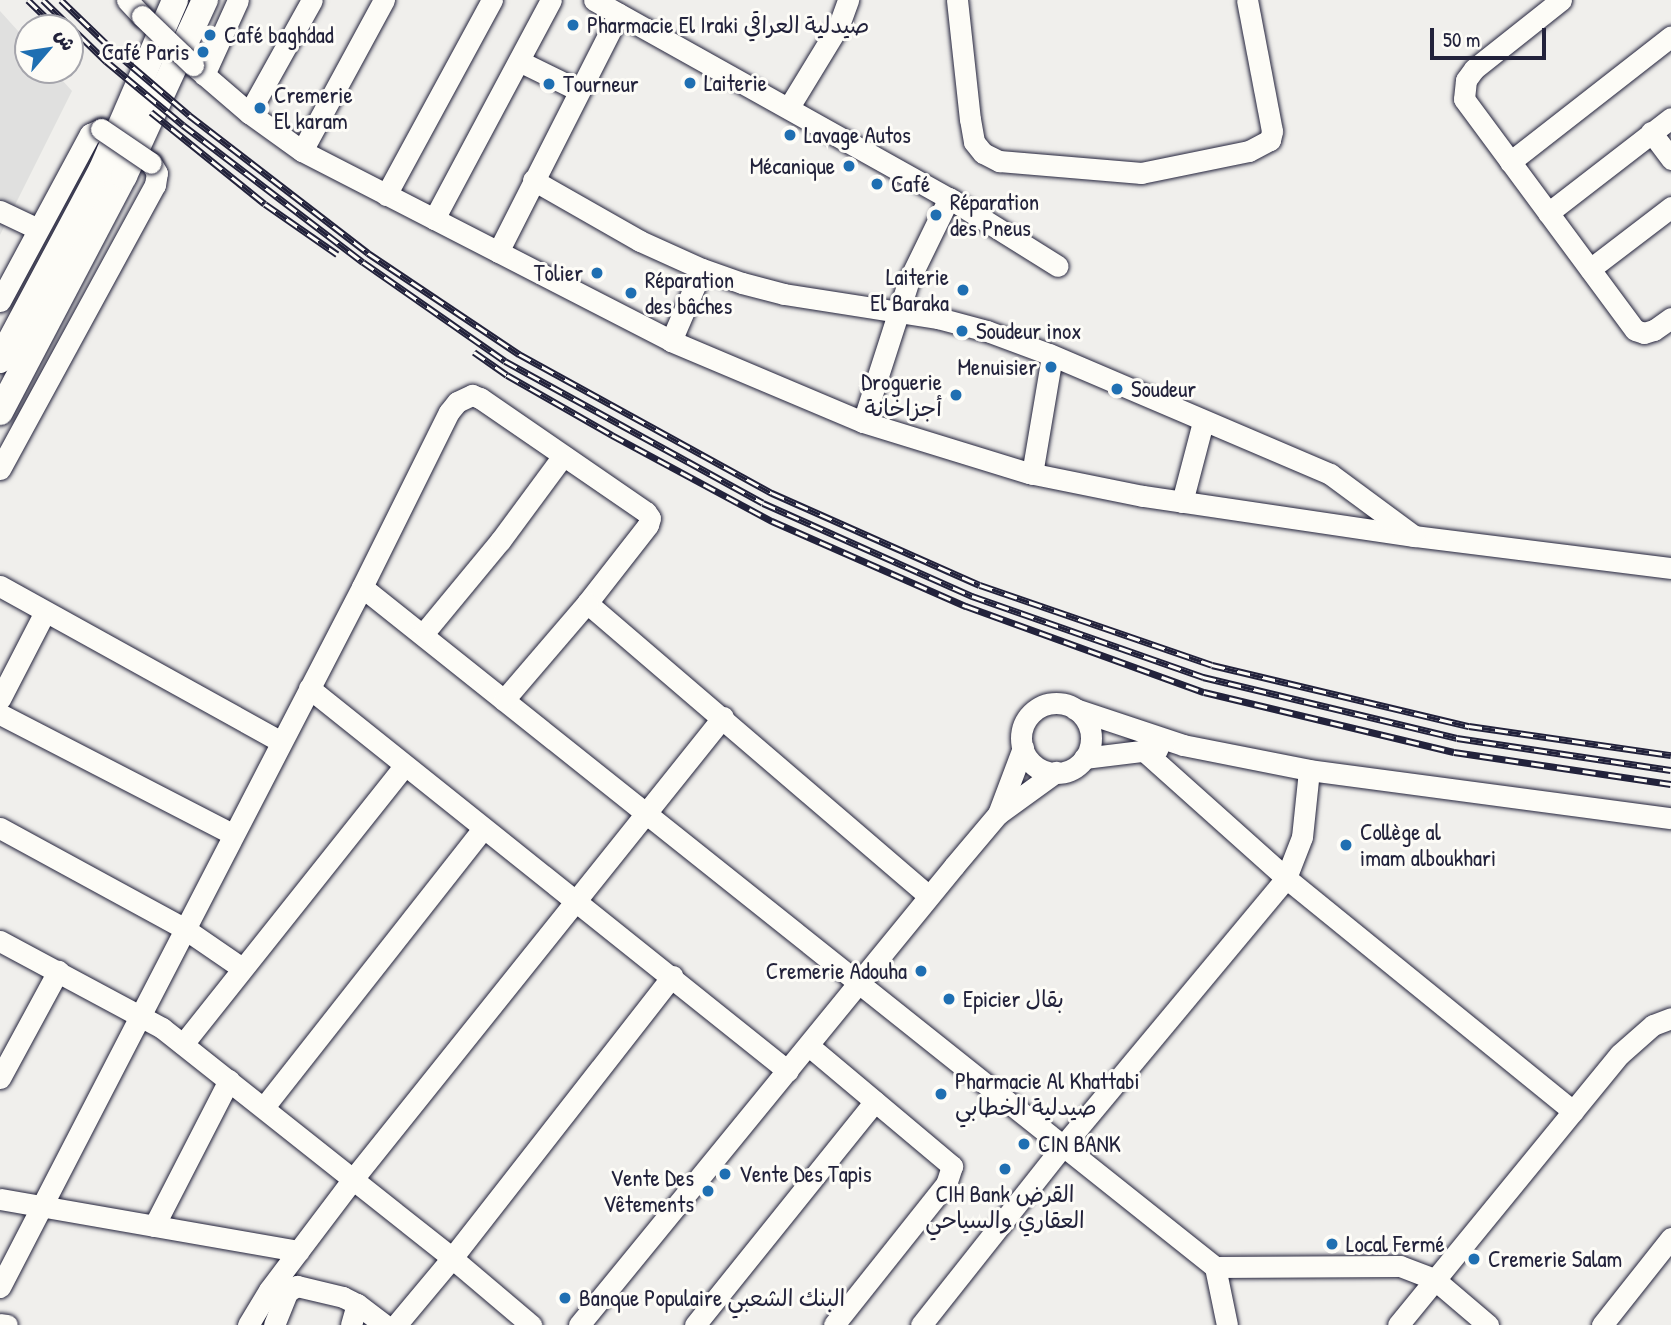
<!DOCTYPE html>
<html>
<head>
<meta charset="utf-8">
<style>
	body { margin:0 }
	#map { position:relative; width:1671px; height:1325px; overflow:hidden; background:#f0efec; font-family:"Patrick Hand","Playpen Sans Arabic",sans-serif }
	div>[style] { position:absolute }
	.built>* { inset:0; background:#e0e0df }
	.roads { filter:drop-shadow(0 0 2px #22223b) drop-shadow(0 0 2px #22223b) }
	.minor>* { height:21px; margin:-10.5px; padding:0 10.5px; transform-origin:10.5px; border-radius:10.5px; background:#fdfcf7 }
	.minor>.ring { margin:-10.5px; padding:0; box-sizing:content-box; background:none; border:21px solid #fdfcf7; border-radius:50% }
	.major>* { height:26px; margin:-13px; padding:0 13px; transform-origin:13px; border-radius:13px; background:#fdfcf7 }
	.rail>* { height:7px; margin-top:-3.5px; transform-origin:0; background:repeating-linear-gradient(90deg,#fdfcf7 0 13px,#22223b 0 26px); box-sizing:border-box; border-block:2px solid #22223b }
	.bridges { filter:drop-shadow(0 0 2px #22223b) drop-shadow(0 0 2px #22223b) }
	.minor-bridge>* { height:21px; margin:-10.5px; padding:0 10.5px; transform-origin:10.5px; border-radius:10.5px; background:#fdfcf7 }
	.dots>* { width:19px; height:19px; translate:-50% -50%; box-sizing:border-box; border:4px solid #fdfcf7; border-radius:50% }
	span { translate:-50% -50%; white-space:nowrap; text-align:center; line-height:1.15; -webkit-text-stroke:6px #fdfcf7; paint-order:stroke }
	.poi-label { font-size:23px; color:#22223b }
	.left { translate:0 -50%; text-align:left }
	.right { translate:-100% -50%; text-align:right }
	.north { position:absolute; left:14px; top:14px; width:70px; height:70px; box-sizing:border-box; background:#fdfcf7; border:2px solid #a5a5ac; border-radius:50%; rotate:61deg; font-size:19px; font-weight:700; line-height:28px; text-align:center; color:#22223b }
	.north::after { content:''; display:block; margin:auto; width:24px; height:32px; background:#1f6fb2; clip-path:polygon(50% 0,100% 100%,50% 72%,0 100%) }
	.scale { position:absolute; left:1430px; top:28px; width:116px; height:32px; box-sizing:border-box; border:4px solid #22223b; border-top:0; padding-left:9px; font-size:21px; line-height:24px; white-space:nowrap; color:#22223b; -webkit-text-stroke:5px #fdfcf7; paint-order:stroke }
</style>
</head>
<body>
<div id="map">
	<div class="built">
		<i style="clip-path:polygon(0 11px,28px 42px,28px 70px,53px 70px,72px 91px,0 235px)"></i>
	</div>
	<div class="roads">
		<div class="minor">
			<i style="left:127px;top:0;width:22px;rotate:47deg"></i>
			<i style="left:594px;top:0;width:406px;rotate:29.2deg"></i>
			<i style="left:949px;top:198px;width:128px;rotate:32deg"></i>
			<i style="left:957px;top:0;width:120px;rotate:83.8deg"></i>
			<i style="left:970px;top:119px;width:23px;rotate:80deg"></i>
			<i style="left:974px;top:142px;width:14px;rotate:51deg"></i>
			<i style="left:983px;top:153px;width:18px;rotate:27deg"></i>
			<i style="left:999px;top:161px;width:143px;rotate:4.8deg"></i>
			<i style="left:1141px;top:173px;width:110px;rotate:-11.5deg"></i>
			<i style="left:1249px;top:151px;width:24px;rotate:-28deg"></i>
			<i style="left:1270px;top:140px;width:9px;rotate:-77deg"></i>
			<i style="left:1272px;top:131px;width:133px;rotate:-100.8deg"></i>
			<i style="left:1561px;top:0;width:111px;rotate:141.6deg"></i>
			<i style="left:1474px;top:69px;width:14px;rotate:126deg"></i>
			<i style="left:1466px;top:80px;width:19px;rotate:96deg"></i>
			<i style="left:1464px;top:99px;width:287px;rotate:53.5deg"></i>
			<i style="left:1635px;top:330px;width:9px;rotate:18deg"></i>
			<i style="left:1644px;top:333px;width:10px;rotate:-17deg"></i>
			<i style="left:1654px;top:330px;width:21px;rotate:-35deg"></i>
			<i style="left:519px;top:61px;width:66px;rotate:26.2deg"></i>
			<i style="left:193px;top:65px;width:74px;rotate:40.6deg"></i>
			<i style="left:249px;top:113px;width:65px;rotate:35.6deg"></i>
			<i style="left:302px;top:151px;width:415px;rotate:27.2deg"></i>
			<i style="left:671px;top:341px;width:208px;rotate:22.9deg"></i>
			<i style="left:863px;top:422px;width:174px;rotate:17.1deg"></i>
			<i style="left:1029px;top:473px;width:116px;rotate:11.4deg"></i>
			<i style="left:1143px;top:496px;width:274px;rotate:8.4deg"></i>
			<i style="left:1414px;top:536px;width:259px;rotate:7.1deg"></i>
			<i style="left:204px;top:75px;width:82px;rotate:-65.6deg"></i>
			<i style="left:789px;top:107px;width:96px;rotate:-58.6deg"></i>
			<i style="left:839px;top:25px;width:27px;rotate:-70deg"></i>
			<i style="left:249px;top:113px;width:129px;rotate:-60.9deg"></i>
			<i style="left:1651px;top:132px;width:34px;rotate:53deg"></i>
			<i style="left:302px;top:151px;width:172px;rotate:-61.5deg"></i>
			<i style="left:1510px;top:162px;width:204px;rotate:-38deg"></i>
			<i style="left:533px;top:180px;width:123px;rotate:29.7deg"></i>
			<i style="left:640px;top:241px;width:68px;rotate:24.3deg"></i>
			<i style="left:702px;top:269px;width:42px;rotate:19.3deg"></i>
			<i style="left:742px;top:283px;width:43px;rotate:14.7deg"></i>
			<i style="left:784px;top:294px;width:156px;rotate:8.9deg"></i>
			<i style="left:938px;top:318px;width:51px;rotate:14.9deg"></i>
			<i style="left:987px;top:331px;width:66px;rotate:20.4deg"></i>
			<i style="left:1049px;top:354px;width:306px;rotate:23.1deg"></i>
			<i style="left:1330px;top:474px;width:104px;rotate:36.4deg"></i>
			<i style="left:386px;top:195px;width:222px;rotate:-61.5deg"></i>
			<i style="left:0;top:211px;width:42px;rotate:25.3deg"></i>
			<i style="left:1548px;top:213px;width:155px;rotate:-37.7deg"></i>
			<i style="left:434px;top:219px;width:248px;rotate:-61.9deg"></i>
			<i style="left:498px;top:252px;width:267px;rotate:-63.1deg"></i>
			<i style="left:1590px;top:269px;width:102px;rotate:-37.4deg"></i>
			<i style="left:0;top:301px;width:190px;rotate:-61.7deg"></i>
			<i style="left:90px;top:134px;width:12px;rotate:-24deg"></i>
			<i style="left:671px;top:341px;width:78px;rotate:-66.7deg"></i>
			<i style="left:863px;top:422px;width:149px;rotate:-72.1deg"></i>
			<i style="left:909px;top:280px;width:91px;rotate:-64deg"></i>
			<i style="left:0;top:469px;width:324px;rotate:-61.4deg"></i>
			<i style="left:155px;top:185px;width:12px;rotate:-81deg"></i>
			<i style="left:157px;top:173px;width:12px;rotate:-121deg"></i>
			<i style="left:1032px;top:474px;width:120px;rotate:-80.4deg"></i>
			<i style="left:1182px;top:502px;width:83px;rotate:-75.3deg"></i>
			<i style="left:0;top:586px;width:320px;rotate:29deg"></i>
			<i style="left:362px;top:587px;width:1091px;rotate:38.56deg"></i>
			<i style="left:1215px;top:1267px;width:59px;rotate:78.3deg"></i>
			<i style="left:587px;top:603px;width:450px;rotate:40.6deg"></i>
			<i style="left:423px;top:634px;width:121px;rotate:-50.4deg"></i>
			<i style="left:500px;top:541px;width:106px;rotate:-53.5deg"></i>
			<i style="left:309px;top:688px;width:613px;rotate:38.65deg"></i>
			<i style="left:0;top:699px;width:98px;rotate:-62.7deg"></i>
			<i class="ring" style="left:1021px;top:703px;width:49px;height:49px"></i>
			<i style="left:1075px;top:709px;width:114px;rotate:18.4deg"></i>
			<i style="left:1183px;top:745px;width:128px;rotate:11.2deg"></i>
			<i style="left:1309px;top:770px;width:365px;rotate:7.6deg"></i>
			<i style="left:0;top:714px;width:261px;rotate:27.3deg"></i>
			<i style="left:1143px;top:750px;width:192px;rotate:41.8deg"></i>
			<i style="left:1286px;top:878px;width:370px;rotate:39.1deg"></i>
			<i style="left:1084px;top:758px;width:74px;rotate:-7deg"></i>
			<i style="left:998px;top:814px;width:71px;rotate:-69.3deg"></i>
			<i style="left:0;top:828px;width:211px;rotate:28.6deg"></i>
			<i style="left:185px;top:929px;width:69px;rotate:34.4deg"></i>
			<i style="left:0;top:941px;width:184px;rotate:28.2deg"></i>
			<i style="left:162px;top:1028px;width:370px;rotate:38.4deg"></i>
			<i style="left:452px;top:1258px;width:104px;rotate:40.3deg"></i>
			<i style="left:183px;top:1044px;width:355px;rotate:-51.5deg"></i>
			<i style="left:809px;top:1046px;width:187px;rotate:40deg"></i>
			<i style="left:952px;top:1166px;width:19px;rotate:108deg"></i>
			<i style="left:946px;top:1184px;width:180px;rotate:128.5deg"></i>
			<i style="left:0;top:1078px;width:122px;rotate:-61.5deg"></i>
			<i style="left:264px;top:1107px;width:354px;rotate:-51.8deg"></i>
			<i style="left:0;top:1199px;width:303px;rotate:9.9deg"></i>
			<i style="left:154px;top:1226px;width:164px;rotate:-62.8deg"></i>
			<i style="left:1215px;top:1267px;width:185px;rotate:-0.3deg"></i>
			<i style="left:1400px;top:1266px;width:36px;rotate:21deg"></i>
			<i style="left:1434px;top:1279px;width:71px;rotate:40.4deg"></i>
			<i style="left:0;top:1287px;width:788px;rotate:-62.65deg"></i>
			<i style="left:362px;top:587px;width:195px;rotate:-63.6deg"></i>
			<i style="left:449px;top:412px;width:13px;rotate:-51deg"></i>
			<i style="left:457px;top:402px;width:17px;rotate:-25deg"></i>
			<i style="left:472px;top:395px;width:9px;rotate:21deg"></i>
			<i style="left:480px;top:398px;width:201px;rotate:34.5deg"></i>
			<i style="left:646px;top:512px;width:7px;rotate:56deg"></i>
			<i style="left:650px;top:518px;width:7px;rotate:106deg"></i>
			<i style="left:648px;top:525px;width:99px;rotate:128deg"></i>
			<i style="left:587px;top:603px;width:128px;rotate:130.6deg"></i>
			<i style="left:357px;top:1304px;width:35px;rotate:37deg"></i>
			<i style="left:0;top:1324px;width:7px;rotate:8deg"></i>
			<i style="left:248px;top:1325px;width:41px;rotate:-59deg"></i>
			<i style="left:269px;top:1290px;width:139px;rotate:-52.9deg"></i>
			<i style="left:353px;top:1179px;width:592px;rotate:-51.31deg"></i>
			<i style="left:274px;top:1325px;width:35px;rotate:-68deg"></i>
			<i style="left:287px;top:1292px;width:12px;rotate:-31deg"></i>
			<i style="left:297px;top:1286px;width:47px;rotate:13.4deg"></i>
			<i style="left:343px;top:1297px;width:16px;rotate:27deg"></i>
			<i style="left:357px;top:1304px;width:22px;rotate:106deg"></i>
			<i style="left:396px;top:1325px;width:87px;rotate:-50.1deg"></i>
			<i style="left:452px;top:1258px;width:358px;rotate:-52deg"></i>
			<i style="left:579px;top:1325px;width:593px;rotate:-50.75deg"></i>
			<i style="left:954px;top:866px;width:68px;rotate:-49.8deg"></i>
			<i style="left:998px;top:814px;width:72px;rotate:-35.9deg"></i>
			<i style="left:695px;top:1325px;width:287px;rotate:-51.2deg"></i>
			<i style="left:921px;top:1325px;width:228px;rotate:-51.6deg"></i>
			<i style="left:1063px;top:1146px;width:349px;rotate:-50.2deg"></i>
			<i style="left:1286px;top:878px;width:44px;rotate:-68.7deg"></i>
			<i style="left:1302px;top:837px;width:67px;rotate:-84deg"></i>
			<i style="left:1398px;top:1325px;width:350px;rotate:-50.7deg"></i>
			<i style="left:1620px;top:1054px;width:44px;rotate:-41.3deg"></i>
			<i style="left:1653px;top:1025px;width:19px;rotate:-21deg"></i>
			<i style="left:1602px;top:1325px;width:111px;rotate:-51.6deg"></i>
		</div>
		<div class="major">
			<i style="left:0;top:360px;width:217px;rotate:-61.9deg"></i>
			<i style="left:102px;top:169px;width:184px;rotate:-66.6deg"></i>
			<i style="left:0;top:412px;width:267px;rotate:-62.3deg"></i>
			<i style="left:124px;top:176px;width:194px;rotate:-65.3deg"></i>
		</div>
	</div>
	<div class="rail">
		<i style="left:28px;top:0;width:28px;rotate:44deg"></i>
		<i style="left:43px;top:0;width:88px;rotate:44.1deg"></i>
		<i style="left:106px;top:61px;width:100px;rotate:39.7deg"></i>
		<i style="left:183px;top:125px;width:226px;rotate:37.3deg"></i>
		<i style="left:363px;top:262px;width:173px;rotate:34.9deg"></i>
		<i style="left:505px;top:361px;width:294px;rotate:28.8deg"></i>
		<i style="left:763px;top:503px;width:229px;rotate:24deg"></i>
		<i style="left:972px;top:596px;width:245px;rotate:19.3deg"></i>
		<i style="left:1203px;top:677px;width:261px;rotate:13.5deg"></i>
		<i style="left:1457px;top:738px;width:216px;rotate:8.5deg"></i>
		<i style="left:61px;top:0;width:72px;rotate:43.9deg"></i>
		<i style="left:113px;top:50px;width:100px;rotate:40.5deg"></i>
		<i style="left:189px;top:115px;width:226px;rotate:37.6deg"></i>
		<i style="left:368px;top:253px;width:182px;rotate:33.8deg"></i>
		<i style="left:519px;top:354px;width:289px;rotate:28.8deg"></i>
		<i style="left:772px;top:493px;width:227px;rotate:23.9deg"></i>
		<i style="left:980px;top:585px;width:245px;rotate:19deg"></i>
		<i style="left:1212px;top:665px;width:264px;rotate:13.4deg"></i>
		<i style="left:1469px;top:726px;width:204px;rotate:8.2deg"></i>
		<i style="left:151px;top:112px;width:146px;rotate:38.9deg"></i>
		<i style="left:265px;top:204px;width:88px;rotate:34.8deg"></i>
		<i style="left:474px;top:352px;width:40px;rotate:34.9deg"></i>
		<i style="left:507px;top:375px;width:121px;rotate:29.7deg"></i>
		<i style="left:612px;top:435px;width:182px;rotate:28.3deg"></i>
		<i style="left:772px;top:521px;width:212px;rotate:23.7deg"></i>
		<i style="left:966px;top:606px;width:253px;rotate:19.9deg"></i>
		<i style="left:1204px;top:692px;width:257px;rotate:13.5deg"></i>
		<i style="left:1454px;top:752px;width:219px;rotate:8.4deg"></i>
	</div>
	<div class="bridges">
		<div class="minor-bridge">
			<i style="left:142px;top:16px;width:71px;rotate:43.9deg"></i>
			<i style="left:101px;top:129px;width:60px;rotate:34.2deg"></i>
		</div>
	</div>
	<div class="dots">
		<i style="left:573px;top:25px;background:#1f6fb2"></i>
		<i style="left:210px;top:35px;background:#1f6fb2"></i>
		<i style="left:203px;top:52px;background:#1f6fb2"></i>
		<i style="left:690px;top:83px;background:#1f6fb2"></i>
		<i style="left:549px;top:84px;background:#1f6fb2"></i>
		<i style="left:260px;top:108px;background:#1f6fb2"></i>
		<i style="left:790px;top:135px;background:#1f6fb2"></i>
		<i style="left:849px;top:166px;background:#1f6fb2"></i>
		<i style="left:877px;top:184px;background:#1f6fb2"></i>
		<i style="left:936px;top:215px;background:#1f6fb2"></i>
		<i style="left:597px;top:273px;background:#1f6fb2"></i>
		<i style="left:963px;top:290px;background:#1f6fb2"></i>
		<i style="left:631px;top:293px;background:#1f6fb2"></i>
		<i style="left:962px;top:331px;background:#1f6fb2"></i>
		<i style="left:1051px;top:367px;background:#1f6fb2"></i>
		<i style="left:1117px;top:389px;background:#1f6fb2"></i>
		<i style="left:956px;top:395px;background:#1f6fb2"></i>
		<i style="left:1346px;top:845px;background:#1f6fb2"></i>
		<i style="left:921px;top:971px;background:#1f6fb2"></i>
		<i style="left:949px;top:999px;background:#1f6fb2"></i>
		<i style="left:941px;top:1094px;background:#1f6fb2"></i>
		<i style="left:1024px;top:1144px;background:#1f6fb2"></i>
		<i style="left:1005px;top:1169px;background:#1f6fb2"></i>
		<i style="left:725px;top:1174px;background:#1f6fb2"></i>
		<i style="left:708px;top:1191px;background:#1f6fb2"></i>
		<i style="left:1332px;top:1244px;background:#1f6fb2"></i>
		<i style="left:1474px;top:1259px;background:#1f6fb2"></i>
		<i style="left:565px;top:1298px;background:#1f6fb2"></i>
	</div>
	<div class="poi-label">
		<span class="left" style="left:587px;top:25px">Pharmacie El Iraki صيدلية العراقي</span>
		<span class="left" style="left:224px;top:35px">Café baghdad</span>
		<span class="right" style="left:189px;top:52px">Café Paris</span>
		<span class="left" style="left:704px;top:83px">Laiterie</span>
		<span class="left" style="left:563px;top:84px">Tourneur</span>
		<span class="left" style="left:274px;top:108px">Cremerie<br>El karam</span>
		<span class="left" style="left:804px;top:135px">Lavage Autos</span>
		<span class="right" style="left:835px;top:166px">Mécanique</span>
		<span class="left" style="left:891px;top:184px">Café</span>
		<span class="left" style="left:950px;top:215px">Réparation<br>des Pneus</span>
		<span class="right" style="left:583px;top:273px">Tolier</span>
		<span class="right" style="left:949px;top:290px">Laiterie<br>El Baraka</span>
		<span class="left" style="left:645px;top:293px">Réparation<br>des bâches</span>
		<span class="left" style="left:976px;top:331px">Soudeur inox</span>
		<span class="right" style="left:1037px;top:367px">Menuisier</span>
		<span class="right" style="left:942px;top:395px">Droguerie<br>أجزاخانة</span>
		<span class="left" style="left:1131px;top:389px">Soudeur</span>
		<span class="left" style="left:1360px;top:845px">Collège al<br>imam alboukhari</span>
		<span class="right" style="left:907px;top:971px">Cremerie Adouha</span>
		<span class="left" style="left:963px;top:999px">Epicier بقال</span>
		<span class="left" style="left:955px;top:1094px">Pharmacie Al Khattabi<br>صيدلية الخطابي</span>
		<span class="left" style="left:1038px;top:1144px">CIN BANK</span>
		<span class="left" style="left:739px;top:1174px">Vente Des Tapis</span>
		<span class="right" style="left:694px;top:1191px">Vente Des<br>Vêtements</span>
		<span style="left:1005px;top:1207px">CIH Bank القرض<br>العقاري والسياحي</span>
		<span class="left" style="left:1346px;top:1244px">Local Fermé</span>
		<span class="left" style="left:1488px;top:1259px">Cremerie Salam</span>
		<span class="left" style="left:579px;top:1298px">Banque Populaire البنك الشعبي</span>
	</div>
	<div class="north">ش</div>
	<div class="scale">50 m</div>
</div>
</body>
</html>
